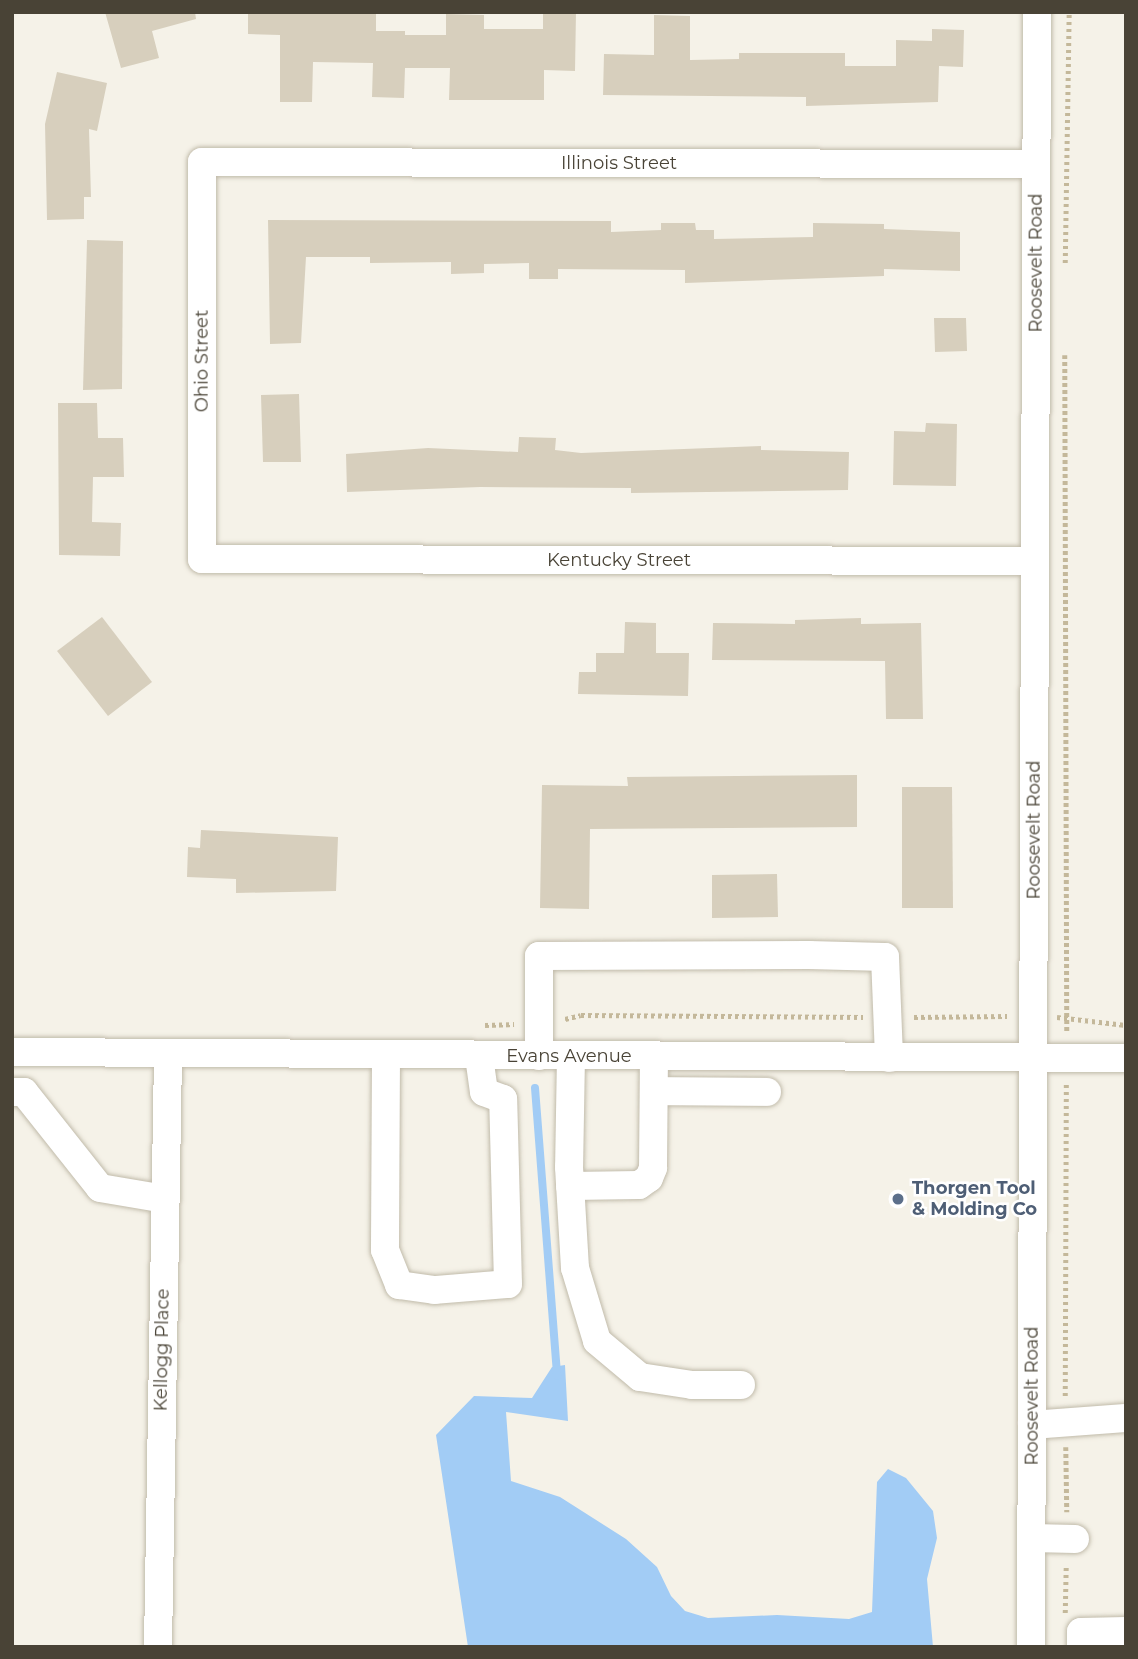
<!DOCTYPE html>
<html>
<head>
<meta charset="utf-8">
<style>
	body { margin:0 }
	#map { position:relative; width:1138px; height:1659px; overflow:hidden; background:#f5f2e8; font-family:Montserrat,sans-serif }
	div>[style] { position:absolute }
	.water>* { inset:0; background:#a2ccf5 }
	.stream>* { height:8px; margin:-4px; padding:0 4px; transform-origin:4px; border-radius:4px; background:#a2ccf5 }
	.building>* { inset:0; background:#d7cfbd }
	.path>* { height:4.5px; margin-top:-2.25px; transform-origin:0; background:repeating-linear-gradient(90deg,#c4b89a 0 3.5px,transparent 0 7px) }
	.roads { filter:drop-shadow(0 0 2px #c1bbaa) drop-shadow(0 0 2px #c1bbaa) }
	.minor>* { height:28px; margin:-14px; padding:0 14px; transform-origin:14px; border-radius:14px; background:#fff }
	.dots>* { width:19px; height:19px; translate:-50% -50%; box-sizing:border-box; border:4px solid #fff; border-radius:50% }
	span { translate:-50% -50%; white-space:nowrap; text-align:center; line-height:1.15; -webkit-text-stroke:5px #fff; paint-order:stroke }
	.street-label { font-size:18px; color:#494336 }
	.service-label { font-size:18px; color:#4e5e75; font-weight:700 }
	.left { translate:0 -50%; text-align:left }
	.frame { position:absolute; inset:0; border:14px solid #494336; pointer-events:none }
</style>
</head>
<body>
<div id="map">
	<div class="water">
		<i style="clip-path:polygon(565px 1365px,568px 1421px,506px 1412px,511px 1481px,560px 1497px,626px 1539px,657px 1567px,671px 1596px,685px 1611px,708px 1618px,777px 1615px,849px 1619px,872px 1612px,877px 1482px,888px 1469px,906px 1478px,933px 1511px,937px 1538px,927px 1579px,933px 1647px,468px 1647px,436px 1435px,474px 1396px,532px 1398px,552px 1367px)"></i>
	</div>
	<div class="stream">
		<i style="left:535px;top:1088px;width:288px;rotate:85.6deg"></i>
	</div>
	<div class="building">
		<i style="clip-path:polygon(105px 12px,195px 12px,196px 19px,152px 31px,159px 58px,121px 68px)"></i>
		<i style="clip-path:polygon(248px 12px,376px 12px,376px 31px,405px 31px,405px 35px,446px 35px,446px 14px,484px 15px,484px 29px,543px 29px,543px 12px,576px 12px,575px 71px,544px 70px,544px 100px,449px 100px,450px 68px,405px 68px,404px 98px,372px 97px,373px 63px,313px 62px,312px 102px,280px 102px,280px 35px,248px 34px)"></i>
		<i style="clip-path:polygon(654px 15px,690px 16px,690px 60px,739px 59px,739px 53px,845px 53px,845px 66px,896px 66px,896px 40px,932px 41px,932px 29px,964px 30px,963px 67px,939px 66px,938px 102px,806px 106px,806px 97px,603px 95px,604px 54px,654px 55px)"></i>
		<i style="clip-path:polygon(57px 72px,107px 83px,97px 131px,89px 129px,91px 197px,84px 197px,84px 219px,47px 220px,45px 124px)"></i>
		<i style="clip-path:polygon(268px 220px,611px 221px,611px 232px,661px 230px,661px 223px,695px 223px,696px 230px,714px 230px,714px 239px,813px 237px,813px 223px,884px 224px,884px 229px,960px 232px,960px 271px,884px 269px,884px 276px,685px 283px,685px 270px,558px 269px,558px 279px,529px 279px,529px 263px,484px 264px,484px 273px,451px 274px,451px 262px,370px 263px,370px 257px,306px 257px,301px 343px,270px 344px)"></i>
		<i style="clip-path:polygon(87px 240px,123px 241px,122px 389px,83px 390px)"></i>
		<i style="clip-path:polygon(934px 318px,966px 318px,967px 351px,935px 352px)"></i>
		<i style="clip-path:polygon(299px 394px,301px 462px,263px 462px,261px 395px)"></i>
		<i style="clip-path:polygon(58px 403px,97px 403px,98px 438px,123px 438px,124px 477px,93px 477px,92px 522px,121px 523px,120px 556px,59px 555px)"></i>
		<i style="clip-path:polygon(926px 423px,957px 424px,956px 486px,893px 485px,894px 431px,925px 432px)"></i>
		<i style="clip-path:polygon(519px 437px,556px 438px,555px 450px,581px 453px,761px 446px,761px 450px,849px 452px,848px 490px,631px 493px,631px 488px,480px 487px,347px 492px,346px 454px,428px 448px,518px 452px)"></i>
		<i style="clip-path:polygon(102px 617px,152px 682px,108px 716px,57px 651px)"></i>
		<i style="clip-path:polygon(861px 618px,861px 624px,921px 623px,923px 719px,886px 719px,885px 661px,712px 660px,713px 623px,795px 624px,795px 620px)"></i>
		<i style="clip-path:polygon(625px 622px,656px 623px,656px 653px,689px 653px,688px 696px,578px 694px,579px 672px,596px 672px,596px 653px,624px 653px)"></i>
		<i style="clip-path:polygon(857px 775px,857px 827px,590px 829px,589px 909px,540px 908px,542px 785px,628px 786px,627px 777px)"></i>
		<i style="clip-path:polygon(902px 787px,952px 787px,953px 908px,902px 908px)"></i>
		<i style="clip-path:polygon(201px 830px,338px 837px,336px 891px,236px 893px,236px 879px,187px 877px,188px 847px,200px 848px)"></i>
		<i style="clip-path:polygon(777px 874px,778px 917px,712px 918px,712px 875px)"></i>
	</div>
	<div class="path">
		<i style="left:1065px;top:263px;width:251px;rotate:-89.1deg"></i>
		<i style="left:1065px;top:355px;width:677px;rotate:89.83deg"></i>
		<i style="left:914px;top:1017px;width:93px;rotate:-0.6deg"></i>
		<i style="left:1057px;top:1017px;width:69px;rotate:6.6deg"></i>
		<i style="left:565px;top:1019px;width:16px;rotate:-14deg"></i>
		<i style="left:581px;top:1015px;width:282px;rotate:0.4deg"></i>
		<i style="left:485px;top:1025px;width:29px;rotate:-2deg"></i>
		<i style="left:1065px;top:1396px;width:313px;rotate:-89.8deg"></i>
		<i style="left:1066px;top:1447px;width:65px;rotate:89.1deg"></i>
		<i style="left:1065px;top:1613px;width:47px;rotate:-88.8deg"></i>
	</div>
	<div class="roads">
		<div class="minor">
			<i style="left:1035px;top:561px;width:833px;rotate:-179.86deg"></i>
			<i style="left:202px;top:559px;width:397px;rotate:-90deg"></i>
			<i style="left:202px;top:162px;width:834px;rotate:0.14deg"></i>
			<i style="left:12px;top:1052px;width:1114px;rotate:0.31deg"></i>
			<i style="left:386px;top:1055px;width:195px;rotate:90.3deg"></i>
			<i style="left:385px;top:1250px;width:38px;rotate:68deg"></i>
			<i style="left:399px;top:1285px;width:36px;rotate:8deg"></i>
			<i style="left:435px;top:1290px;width:73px;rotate:-4.7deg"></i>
			<i style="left:508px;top:1284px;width:185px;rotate:-91.5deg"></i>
			<i style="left:503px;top:1099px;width:20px;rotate:-160deg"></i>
			<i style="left:484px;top:1092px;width:36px;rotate:-98deg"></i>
			<i style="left:539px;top:1056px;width:100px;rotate:-90deg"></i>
			<i style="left:539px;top:956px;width:270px;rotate:-0.2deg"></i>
			<i style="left:809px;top:955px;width:76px;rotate:1.5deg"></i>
			<i style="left:885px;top:957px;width:101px;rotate:87.7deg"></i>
			<i style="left:571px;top:1056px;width:111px;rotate:91deg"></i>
			<i style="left:569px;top:1167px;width:101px;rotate:86.6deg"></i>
			<i style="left:575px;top:1268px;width:76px;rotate:73.2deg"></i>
			<i style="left:597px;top:1341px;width:56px;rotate:39.9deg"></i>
			<i style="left:640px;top:1377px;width:53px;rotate:8.7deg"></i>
			<i style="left:692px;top:1385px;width:49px"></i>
			<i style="left:654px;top:1091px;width:113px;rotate:0.5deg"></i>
			<i style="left:12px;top:1092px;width:12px"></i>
			<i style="left:24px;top:1092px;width:122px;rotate:51.6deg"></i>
			<i style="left:100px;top:1188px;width:66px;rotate:9.6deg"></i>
			<i style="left:570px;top:1186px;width:69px;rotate:-0.8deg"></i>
			<i style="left:639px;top:1185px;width:12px;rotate:-35deg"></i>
			<i style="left:649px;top:1178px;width:11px;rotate:-68deg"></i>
			<i style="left:653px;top:1168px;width:111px;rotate:-89.5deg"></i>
			<i style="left:1032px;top:1425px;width:93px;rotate:-4.3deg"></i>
			<i style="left:1032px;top:1538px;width:43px;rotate:1.3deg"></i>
			<i style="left:158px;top:1647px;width:593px;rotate:-89.03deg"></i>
			<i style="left:1031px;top:1647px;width:1635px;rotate:-89.79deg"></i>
			<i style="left:1081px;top:1647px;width:15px;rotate:-90deg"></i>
			<i style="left:1081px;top:1632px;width:45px;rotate:-1.3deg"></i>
		</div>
	</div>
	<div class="dots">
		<i style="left:898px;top:1199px;background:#5c6f8a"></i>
	</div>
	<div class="street-label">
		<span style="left:619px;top:163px">Illinois Street</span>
		<span style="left:1036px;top:263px;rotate:-90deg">Roosevelt Road</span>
		<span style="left:202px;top:361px;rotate:-90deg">Ohio Street</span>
		<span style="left:619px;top:560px">Kentucky Street</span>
		<span style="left:1034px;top:830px;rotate:-90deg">Roosevelt Road</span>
		<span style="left:569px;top:1056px">Evans Avenue</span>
		<span style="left:162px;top:1350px;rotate:-89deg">Kellogg Place</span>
		<span style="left:1032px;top:1396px;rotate:-90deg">Roosevelt Road</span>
	</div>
	<div class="service-label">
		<span class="left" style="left:912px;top:1199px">Thorgen Tool<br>&amp; Molding Co</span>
	</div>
	<div class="frame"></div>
</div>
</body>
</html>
